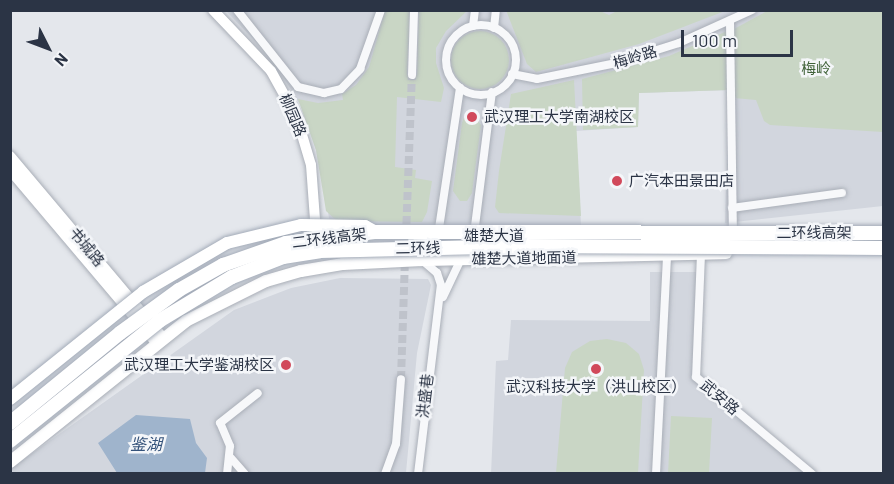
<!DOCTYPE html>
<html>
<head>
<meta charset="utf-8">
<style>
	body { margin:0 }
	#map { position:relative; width:894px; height:484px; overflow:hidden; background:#e4e7ec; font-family:Barlow,"Noto Sans SC",sans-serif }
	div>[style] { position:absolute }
	.built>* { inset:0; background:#d2d6de }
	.green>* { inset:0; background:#c9d6c5 }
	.round { border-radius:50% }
	.water>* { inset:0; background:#9fb4cc }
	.street-tunnel>* { height:8px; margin-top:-4px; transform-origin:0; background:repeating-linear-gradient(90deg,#bfc3cb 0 8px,transparent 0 12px) }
	.roads { filter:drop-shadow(0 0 2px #a9aeb7) drop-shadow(0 0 2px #a9aeb7) }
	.street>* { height:8px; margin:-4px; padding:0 4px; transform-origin:4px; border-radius:4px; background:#f7f8fa }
	.street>.ring { margin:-4px; padding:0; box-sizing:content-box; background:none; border:8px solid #f7f8fa; border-radius:50% }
	.secondary>* { height:10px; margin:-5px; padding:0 5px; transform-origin:5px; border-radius:5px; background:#fff }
	.primary>* { height:12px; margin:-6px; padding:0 6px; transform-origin:6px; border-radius:6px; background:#fff }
	.bridges { filter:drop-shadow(0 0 2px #a3abb8) drop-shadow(0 0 2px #a3abb8) }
	.primary-bridge>* { height:12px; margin:-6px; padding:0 6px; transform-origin:6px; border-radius:6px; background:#fff }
	.highway-bridge>* { height:14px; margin:-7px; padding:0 7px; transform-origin:7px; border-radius:7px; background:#fff }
	.dots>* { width:16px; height:16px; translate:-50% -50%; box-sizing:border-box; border:3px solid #f4f6f9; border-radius:50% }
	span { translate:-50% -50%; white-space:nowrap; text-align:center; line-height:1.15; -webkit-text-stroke:5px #f4f6f9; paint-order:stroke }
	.street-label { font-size:15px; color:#2b3445 }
	.park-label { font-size:15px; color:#3f6138 }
	.poi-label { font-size:15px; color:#2b3445 }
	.left { translate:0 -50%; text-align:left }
	.right { translate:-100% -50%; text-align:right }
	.water-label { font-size:16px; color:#34527a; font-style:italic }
	.frame { position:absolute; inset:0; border:12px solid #2b3445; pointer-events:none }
	.north { position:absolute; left:18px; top:18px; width:60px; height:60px; -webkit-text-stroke:4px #f4f6f9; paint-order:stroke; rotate:132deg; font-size:16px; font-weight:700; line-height:24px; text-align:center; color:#2b3445 }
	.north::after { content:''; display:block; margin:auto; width:21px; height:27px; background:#2b3445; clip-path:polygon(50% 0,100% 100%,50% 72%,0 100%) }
	.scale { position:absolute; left:681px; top:30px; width:112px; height:27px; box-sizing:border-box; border:3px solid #2b3445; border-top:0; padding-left:8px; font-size:18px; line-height:21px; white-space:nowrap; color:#2b3445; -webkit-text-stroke:4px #f4f6f9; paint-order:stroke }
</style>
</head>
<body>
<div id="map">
	<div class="built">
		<i style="clip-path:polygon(226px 11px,883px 11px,883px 206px,725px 223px,729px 90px,639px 93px,638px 127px,576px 131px,581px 225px,514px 231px,331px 228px,316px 150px,302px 108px,272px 58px)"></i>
		<i style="clip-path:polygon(650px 272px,700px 272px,696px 377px,812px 474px,491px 474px,496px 361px,508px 360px,511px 320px,650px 321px)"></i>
		<i style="clip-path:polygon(340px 278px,428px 279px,431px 285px,417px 353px,406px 473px,11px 474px,10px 469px,234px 310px,291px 288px)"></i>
	</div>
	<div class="green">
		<i style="clip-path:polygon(506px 10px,600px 11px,609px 15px,619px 10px,725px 11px,639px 44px,536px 72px,527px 64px)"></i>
		<i style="clip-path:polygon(385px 11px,410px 11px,407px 75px,417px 75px,419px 11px,467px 11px,446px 31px,436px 48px,436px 63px,444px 88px,441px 102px,397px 97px,395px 167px,416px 170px,415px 178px,432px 181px,427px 212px,422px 222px,337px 221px,326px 211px,316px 150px,298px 99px,318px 103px,343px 100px,342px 94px,356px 85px,369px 67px)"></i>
		<i style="clip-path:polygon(767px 11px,883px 11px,883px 132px,770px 125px,764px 121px,756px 100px,734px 98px,734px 29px)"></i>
		<i style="clip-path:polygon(727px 31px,729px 90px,639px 93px,638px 127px,583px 130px,582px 79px,669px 56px)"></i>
		<i class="round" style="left:451px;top:31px;width:58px;height:58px"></i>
		<i style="clip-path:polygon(574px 80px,581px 216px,499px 213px,495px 207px,499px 171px,511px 94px)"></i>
		<i style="clip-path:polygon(474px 115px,481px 125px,472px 193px,467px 201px,460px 201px,453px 191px,462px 123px,464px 117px)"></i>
		<i style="clip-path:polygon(607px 339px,626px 343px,639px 354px,644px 370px,638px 473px,556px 473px,565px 368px,572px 352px,590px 341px)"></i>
		<i style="clip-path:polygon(671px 416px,712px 418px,709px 473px,668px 473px)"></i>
	</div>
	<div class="water">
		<i style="clip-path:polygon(136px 415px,190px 419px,196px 443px,207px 458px,205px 473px,117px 473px,98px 443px)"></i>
	</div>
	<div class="street-tunnel">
		<i style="left:406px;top:236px;width:161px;rotate:-87.9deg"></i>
		<i style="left:401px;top:379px;width:122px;rotate:-88.1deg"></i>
	</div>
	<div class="roads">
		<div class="street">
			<i style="left:237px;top:10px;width:98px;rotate:51.6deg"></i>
			<i style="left:298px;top:87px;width:27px;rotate:13deg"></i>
			<i style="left:324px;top:93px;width:17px;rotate:-13deg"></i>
			<i style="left:341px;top:89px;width:28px;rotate:-46deg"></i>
			<i style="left:360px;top:69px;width:63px;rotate:-70.4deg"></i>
			<i style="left:730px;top:22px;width:212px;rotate:89.2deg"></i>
			<i class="ring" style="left:446px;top:25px;width:62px;height:62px"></i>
			<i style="left:473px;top:26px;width:16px;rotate:-83deg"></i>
			<i style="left:494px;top:28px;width:18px;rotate:-84deg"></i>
			<i style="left:512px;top:74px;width:25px;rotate:11deg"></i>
			<i style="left:537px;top:79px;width:81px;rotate:-11.4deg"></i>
			<i style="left:616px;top:63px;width:66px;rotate:-17.6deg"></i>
			<i style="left:679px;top:43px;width:80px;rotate:-24.3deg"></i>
			<i style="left:412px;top:75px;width:65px;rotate:-88.2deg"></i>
			<i style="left:732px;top:208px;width:111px;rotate:-7.8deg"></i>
			<i style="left:474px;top:234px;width:143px;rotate:-82.8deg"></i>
			<i style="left:438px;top:235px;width:149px;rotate:-81.5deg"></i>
			<i style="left:701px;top:254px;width:123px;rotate:92.3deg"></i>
			<i style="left:696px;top:377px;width:151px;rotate:39.9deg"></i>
			<i style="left:443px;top:297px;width:42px;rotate:-64.7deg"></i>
			<i style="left:231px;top:458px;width:21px;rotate:49deg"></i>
			<i style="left:227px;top:474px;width:28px;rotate:-84deg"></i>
			<i style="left:230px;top:446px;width:25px;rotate:-113deg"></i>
			<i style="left:220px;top:423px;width:48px;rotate:-38.3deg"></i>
			<i style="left:385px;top:474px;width:32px;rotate:-70deg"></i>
			<i style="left:396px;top:444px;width:65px;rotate:-85.6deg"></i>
			<i style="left:418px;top:474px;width:190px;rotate:-83.1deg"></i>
			<i style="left:441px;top:285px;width:13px;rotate:-108deg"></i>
			<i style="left:437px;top:273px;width:20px;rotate:-139deg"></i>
			<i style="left:656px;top:474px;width:219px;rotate:-87.1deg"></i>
		</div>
		<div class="secondary">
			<i style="left:213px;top:10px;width:84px;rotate:46.4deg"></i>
			<i style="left:271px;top:71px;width:54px;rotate:61deg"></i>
			<i style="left:297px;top:118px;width:49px;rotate:73.4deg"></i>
			<i style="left:311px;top:165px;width:68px;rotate:85.8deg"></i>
			<i style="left:10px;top:156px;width:238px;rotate:49.9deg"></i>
			<i style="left:10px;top:170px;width:226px;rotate:49.8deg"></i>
		</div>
		<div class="primary">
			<i style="left:318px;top:245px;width:96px;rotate:-4.2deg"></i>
			<i style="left:10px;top:462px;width:226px;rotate:-38.7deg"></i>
			<i style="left:186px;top:321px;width:89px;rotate:-26.6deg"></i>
			<i style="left:266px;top:281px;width:36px;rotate:-16deg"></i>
			<i style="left:301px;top:271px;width:43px;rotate:-9.5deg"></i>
			<i style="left:343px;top:264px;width:79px;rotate:-2.9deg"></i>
			<i style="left:422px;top:260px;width:304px;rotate:-1.3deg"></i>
		</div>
	</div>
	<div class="bridges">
		<div class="primary-bridge">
			<i style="left:10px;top:399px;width:171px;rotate:-38.8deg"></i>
			<i style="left:143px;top:292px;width:97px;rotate:-30.3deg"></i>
			<i style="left:227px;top:243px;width:76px;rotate:-13.7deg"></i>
			<i style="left:301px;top:225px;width:64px;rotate:0.9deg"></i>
			<i style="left:365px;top:226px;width:13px;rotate:29deg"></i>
		</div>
		<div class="highway-bridge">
			<i style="left:10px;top:423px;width:142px;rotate:-39.3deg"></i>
			<i style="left:120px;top:333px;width:73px;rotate:-36.1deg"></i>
			<i style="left:179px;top:290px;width:51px;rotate:-29.6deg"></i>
			<i style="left:223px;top:265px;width:67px;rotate:-19.2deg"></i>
			<i style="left:286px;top:243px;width:91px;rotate:-7deg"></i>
			<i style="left:376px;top:232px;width:508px;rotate:0.11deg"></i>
			<i style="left:10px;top:441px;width:191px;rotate:-38.8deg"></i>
			<i style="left:159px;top:321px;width:85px;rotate:-31.1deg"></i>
			<i style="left:232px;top:277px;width:55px;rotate:-21.4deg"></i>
			<i style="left:283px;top:257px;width:37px;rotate:-9deg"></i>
			<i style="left:320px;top:251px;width:202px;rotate:-1.4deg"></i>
			<i style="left:522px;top:246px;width:362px;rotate:0.3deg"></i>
		</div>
	</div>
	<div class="dots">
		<i style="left:472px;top:117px;background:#d1495b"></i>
		<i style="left:617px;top:181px;background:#d1495b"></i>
		<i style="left:286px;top:365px;background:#d1495b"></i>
		<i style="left:596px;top:369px;background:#d1495b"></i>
	</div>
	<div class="street-label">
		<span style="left:635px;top:57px;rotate:-17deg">梅岭路</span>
		<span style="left:293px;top:115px;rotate:67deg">柳园路</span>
		<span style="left:814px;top:233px">二环线高架</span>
		<span style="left:494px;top:236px">雄楚大道</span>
		<span style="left:329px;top:238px;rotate:-7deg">二环线高架</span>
		<span style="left:87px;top:247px;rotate:50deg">书城路</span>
		<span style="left:418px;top:248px;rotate:-1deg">二环线</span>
		<span style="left:524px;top:258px;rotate:-1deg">雄楚大道地面道</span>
		<span style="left:425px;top:396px;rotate:-83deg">洪盛巷</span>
		<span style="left:720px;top:397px;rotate:40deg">武安路</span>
	</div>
	<div class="park-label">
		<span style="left:816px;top:69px">梅岭</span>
	</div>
	<div class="poi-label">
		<span class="left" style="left:484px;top:117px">武汉理工大学南湖校区</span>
		<span class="left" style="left:629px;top:181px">广汽本田景田店</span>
		<span class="right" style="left:274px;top:365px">武汉理工大学鉴湖校区</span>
		<span style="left:596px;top:387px">武汉科技大学（洪山校区）</span>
	</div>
	<div class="water-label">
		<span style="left:146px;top:444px">鉴湖</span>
	</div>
	<div class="frame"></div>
	<div class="north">N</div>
	<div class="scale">100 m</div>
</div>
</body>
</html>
